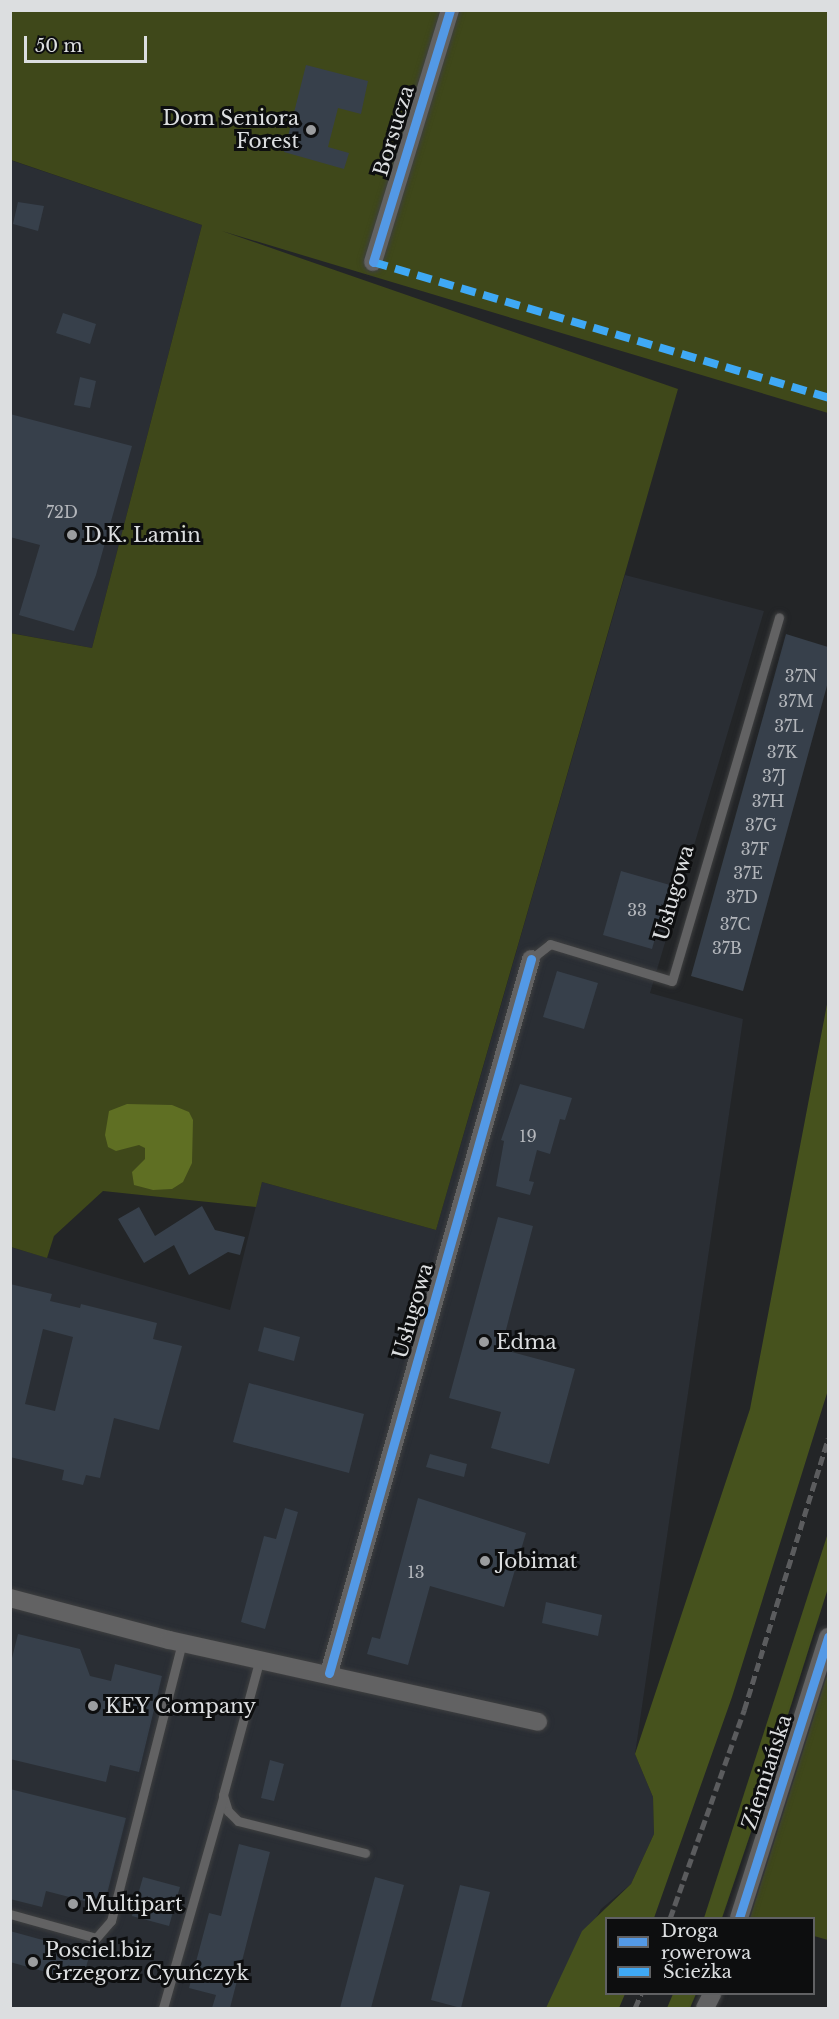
<!DOCTYPE html>
<html>
<head>
<meta charset="utf-8">
<style>
	body { margin:0 }
	#map { position:relative; width:839px; height:2019px; overflow:hidden; background:#232527; font-family:"Libre Baskerville",serif }
	div>[style] { position:absolute }
	.built>* { inset:0; background:#2a2e34 }
	.green>* { inset:0; background:#3f481a }
	.forest>* { inset:0; background:#46521d }
	.water>* { inset:0; background:#5f6f23 }
	.building>* { inset:0; background:#37404b }
	.roads { filter:drop-shadow(0 0 2px #3e3f40) drop-shadow(0 0 2px #3e3f40) }
	.lane>* { height:9px; margin:-4.5px; padding:0 4.5px; transform-origin:4.5px; border-radius:4.5px; background:#626263 }
	.street>* { height:18px; margin:-9px; padding:0 9px; transform-origin:9px; border-radius:9px; background:#626263 }
	.rail>* { height:4.5px; margin-top:-2.25px; transform-origin:0; background:repeating-linear-gradient(90deg,#5b5c5e 0 9px,transparent 0 13.5px) }
	.quiet>* { height:8px; margin-top:-4px; transform-origin:0; background:repeating-linear-gradient(90deg,#3fa9f5 0 15px,transparent 0 23px) }
	.cycleway>* { height:9px; margin:-4.5px; padding:0 4.5px; transform-origin:4.5px; border-radius:4.5px; background:#5399e6 }
	.dots>* { width:16px; height:16px; translate:-50% -50%; box-sizing:border-box; border:3px solid #0d0e0f; border-radius:50% }
	span { translate:-50% -50%; white-space:nowrap; text-align:center; line-height:1.15; -webkit-text-stroke:6px #0d0e0f; paint-order:stroke }
	.number-label { font-size:16px; color:#b3b6bb }
	.number-label span { -webkit-text-stroke-width:0 }
	.poi-label { font-size:20px; color:#dcdee0 }
	.right { translate:-100% -50%; text-align:right }
	.left { translate:0 -50%; text-align:left }
	.street-label { font-size:20px; color:#dcdee0 }
	.frame { position:absolute; inset:0; border:12px solid #dcdee0; pointer-events:none }
	.legend { position:absolute; left:605px; top:1917px; width:210px; height:78px; box-sizing:border-box; background:#0d0e0f; border:2px solid #606163; margin:0; padding:8px 10px; list-style:none; font-size:18px; color:#dcdee0 }
	.legend li { display:flex; align-items:center; gap:12px; height:30px }
	.legend b { width:30px; border:2px solid #606163 }
	.scale { position:absolute; left:24px; top:36px; width:123px; height:27px; box-sizing:border-box; border:3px solid #dcdee0; border-top:0; padding-left:8px; font-size:18px; line-height:21px; white-space:nowrap; color:#dcdee0; -webkit-text-stroke:4px #0d0e0f; paint-order:stroke }
</style>
</head>
<body>
<div id="map">
	<div class="built">
		<i style="clip-path:polygon(10px 160px,202px 225px,92px 648px,11px 633px)"></i>
		<i style="clip-path:polygon(625px 575px,764px 611px,650px 993px,743px 1019px,635px 1754px,653px 1797px,654px 1834px,631px 1884px,601px 1909px,546px 2008px,11px 2008px,10px 1247px,230px 1310px,262px 1182px,436px 1230px)"></i>
	</div>
	<div class="green">
		<i style="clip-path:polygon(11px 11px,828px 11px,828px 413px,222px 231px,678px 389px,436px 1230px,262px 1182px,256px 1207px,103px 1191px,54px 1236px,47px 1258px,11px 1247px,10px 633px,92px 648px,202px 225px,11px 160px)"></i>
		<i style="clip-path:polygon(828px 1672px,828px 1940px,814px 1936px,814px 1918px,750px 1918px)"></i>
	</div>
	<div class="forest">
		<i style="clip-path:polygon(828px 999px,828px 1390px,732px 1697px,654px 1918px,606px 1918px,606px 1994px,625px 1994px,619px 2008px,546px 2008px,582px 1931px,631px 1884px,654px 1834px,653px 1797px,635px 1754px,750px 1409px)"></i>
		<i style="clip-path:polygon(828px 1533px,828px 1588px,752px 1829px,722px 1918px,704px 1918px)"></i>
		<i style="clip-path:polygon(673px 1994px,696px 1994px,690px 2008px,667px 2008px)"></i>
	</div>
	<div class="water">
		<i style="clip-path:polygon(127px 1104px,172px 1105px,189px 1112px,193px 1120px,192px 1163px,183px 1182px,172px 1189px,153px 1190px,134px 1185px,132px 1172px,145px 1159px,145px 1148px,139px 1145px,116px 1151px,108px 1147px,105px 1135px,109px 1111px)"></i>
	</div>
	<div class="building">
		<i style="clip-path:polygon(306px 65px,368px 81px,361px 114px,338px 108px,328px 147px,349px 153px,344px 169px,284px 152px)"></i>
		<i style="clip-path:polygon(18px 202px,44px 206px,38px 231px,13px 224px)"></i>
		<i style="clip-path:polygon(63px 313px,96px 324px,90px 344px,56px 333px)"></i>
		<i style="clip-path:polygon(80px 377px,96px 381px,90px 408px,74px 405px)"></i>
		<i style="clip-path:polygon(10px 414px,132px 446px,96px 575px,74px 631px,19px 615px,40px 545px,10px 537px)"></i>
		<i style="clip-path:polygon(786px 634px,828px 647px,828px 682px,743px 991px,691px 976px)"></i>
		<i style="clip-path:polygon(621px 871px,670px 885px,652px 949px,603px 935px)"></i>
		<i style="clip-path:polygon(557px 971px,598px 983px,584px 1029px,543px 1017px)"></i>
		<i style="clip-path:polygon(520px 1084px,572px 1098px,565px 1120px,560px 1119px,550px 1154px,537px 1150px,529px 1181px,534px 1182px,530px 1195px,496px 1186px,504px 1141px,501px 1140px)"></i>
		<i style="clip-path:polygon(202px 1206px,215px 1230px,245px 1237px,240px 1255px,228px 1252px,189px 1275px,174px 1245px,144px 1263px,118px 1219px,139px 1207px,155px 1236px)"></i>
		<i style="clip-path:polygon(498px 1217px,533px 1226px,501px 1349px,575px 1369px,549px 1464px,491px 1448px,501px 1412px,449px 1398px)"></i>
		<i style="clip-path:polygon(evenodd,10px 1284px,52px 1294px,50px 1301px,80px 1308px,81px 1304px,157px 1323px,153px 1339px,182px 1346px,159px 1430px,114px 1418px,100px 1478px,86px 1475px,83px 1485px,62px 1480px,64px 1470px,10px 1457px,10px 1284px,43px 1329px,73px 1337px,55px 1411px,25px 1404px,43px 1329px)"></i>
		<i style="clip-path:polygon(264px 1327px,300px 1337px,294px 1361px,258px 1351px)"></i>
		<i style="clip-path:polygon(249px 1383px,364px 1414px,349px 1473px,233px 1442px)"></i>
		<i style="clip-path:polygon(430px 1454px,467px 1464px,464px 1477px,426px 1467px)"></i>
		<i style="clip-path:polygon(418px 1498px,526px 1533px,504px 1607px,430px 1586px,408px 1665px,367px 1654px,372px 1637px,380px 1639px)"></i>
		<i style="clip-path:polygon(285px 1508px,298px 1512px,265px 1629px,241px 1622px,264px 1536px,276px 1539px)"></i>
		<i style="clip-path:polygon(546px 1602px,602px 1615px,598px 1636px,542px 1623px)"></i>
		<i style="clip-path:polygon(18px 1634px,80px 1649px,90px 1676px,111px 1681px,115px 1664px,162px 1676px,139px 1772px,110px 1765px,106px 1782px,10px 1759px,10px 1666px)"></i>
		<i style="clip-path:polygon(270px 1760px,284px 1764px,274px 1801px,261px 1798px)"></i>
		<i style="clip-path:polygon(10px 1789px,126px 1818px,104px 1906px,46px 1891px,42px 1907px,10px 1899px)"></i>
		<i style="clip-path:polygon(239px 1844px,270px 1852px,230px 2008px,212px 2008px,216px 1995px,189px 1988px,209px 1913px,221px 1916px)"></i>
		<i style="clip-path:polygon(143px 1877px,180px 1887px,169px 1926px,132px 1916px)"></i>
		<i style="clip-path:polygon(375px 1877px,404px 1885px,371px 2008px,340px 2008px)"></i>
		<i style="clip-path:polygon(460px 1885px,490px 1892px,461px 2008px,431px 2000px)"></i>
		<i style="clip-path:polygon(10px 1931px,90px 1953px,82px 1982px,10px 1962px)"></i>
	</div>
	<div class="roads">
		<div class="lane">
			<i style="left:531px;top:959px;width:24px;rotate:-38deg"></i>
			<i style="left:550px;top:944px;width:127px;rotate:16.9deg"></i>
			<i style="left:672px;top:981px;width:379px;rotate:-73.6deg"></i>
			<i style="left:260px;top:1658px;width:142px;rotate:105.1deg"></i>
			<i style="left:223px;top:1795px;width:17px;rotate:73deg"></i>
			<i style="left:228px;top:1811px;width:14px;rotate:45deg"></i>
			<i style="left:238px;top:1821px;width:131px;rotate:14.1deg"></i>
			<i style="left:10px;top:1914px;width:89px;rotate:15.6deg"></i>
			<i style="left:96px;top:1938px;width:23px;rotate:-49deg"></i>
			<i style="left:111px;top:1921px;width:287px;rotate:-75.7deg"></i>
			<i style="left:163px;top:2008px;width:219px;rotate:-74.1deg"></i>
		</div>
		<div class="street">
			<i style="left:373px;top:262px;width:264px;rotate:-73deg"></i>
			<i style="left:10px;top:1598px;width:164px;rotate:14.8deg"></i>
			<i style="left:169px;top:1640px;width:378px;rotate:12.5deg"></i>
			<i style="left:329px;top:1673px;width:742px;rotate:-74.2deg"></i>
			<i style="left:739px;top:1918px;width:295px;rotate:-72.4deg"></i>
			<i style="left:705px;top:2008px;width:16px;rotate:-63deg"></i>
		</div>
	</div>
	<div class="rail">
		<i style="left:670px;top:1918px;width:221px;rotate:-70.4deg"></i>
		<i style="left:744px;top:1710px;width:284px;rotate:-72.8deg"></i>
		<i style="left:635px;top:2008px;width:15px;rotate:-67deg"></i>
	</div>
	<div class="quiet">
		<i style="left:373px;top:262px;width:475px;rotate:16.6deg"></i>
	</div>
	<div class="cycleway">
		<i style="left:373px;top:262px;width:264px;rotate:-73deg"></i>
		<i style="left:329px;top:1673px;width:742px;rotate:-74.2deg"></i>
		<i style="left:739px;top:1918px;width:295px;rotate:-72.4deg"></i>
	</div>
	<div class="dots">
		<i style="left:311px;top:130px;background:#9b9d9f"></i>
		<i style="left:72px;top:535px;background:#9b9d9f"></i>
		<i style="left:484px;top:1342px;background:#9b9d9f"></i>
		<i style="left:485px;top:1561px;background:#9b9d9f"></i>
		<i style="left:93px;top:1706px;background:#9b9d9f"></i>
		<i style="left:73px;top:1904px;background:#9b9d9f"></i>
		<i style="left:33px;top:1962px;background:#9b9d9f"></i>
	</div>
	<div class="number-label">
		<span style="left:62px;top:512px">72D</span>
		<span style="left:801px;top:676px">37N</span>
		<span style="left:796px;top:701px">37M</span>
		<span style="left:789px;top:726px">37L</span>
		<span style="left:782px;top:752px">37K</span>
		<span style="left:774px;top:776px">37J</span>
		<span style="left:768px;top:801px">37H</span>
		<span style="left:761px;top:825px">37G</span>
		<span style="left:755px;top:849px">37F</span>
		<span style="left:748px;top:873px">37E</span>
		<span style="left:742px;top:897px">37D</span>
		<span style="left:637px;top:910px">33</span>
		<span style="left:735px;top:924px">37C</span>
		<span style="left:727px;top:948px">37B</span>
		<span style="left:528px;top:1136px">19</span>
		<span style="left:416px;top:1572px">13</span>
	</div>
	<div class="poi-label">
		<span class="right" style="left:299px;top:130px">Dom Seniora<br>Forest</span>
		<span class="left" style="left:84px;top:535px">D.K. Lamin</span>
		<span class="left" style="left:496px;top:1342px">Edma</span>
		<span class="left" style="left:497px;top:1561px">Jobimat</span>
		<span class="left" style="left:105px;top:1706px">KEY Company</span>
		<span class="left" style="left:85px;top:1904px">Multipart</span>
		<span class="left" style="left:45px;top:1962px">Posciel.biz<br>Grzegorz Cyuńczyk</span>
	</div>
	<div class="street-label">
		<span style="left:394px;top:131px;rotate:-73deg">Borsucza</span>
		<span style="left:674px;top:893px;rotate:-74deg">Usługowa</span>
		<span style="left:413px;top:1311px;rotate:-74deg">Usługowa</span>
		<span style="left:767px;top:1772px;rotate:-72deg">Ziemiańska</span>
	</div>
	<div class="frame"></div>
	<ul class="legend">
	<li><b style="height:8px;background:#5399e6"></b>Droga rowerowa</li>
	<li><b style="height:8px;background:#3fa9f5"></b>Ścieżka</li>
	</ul>
	<div class="scale">50 m</div>
</div>
</body>
</html>
